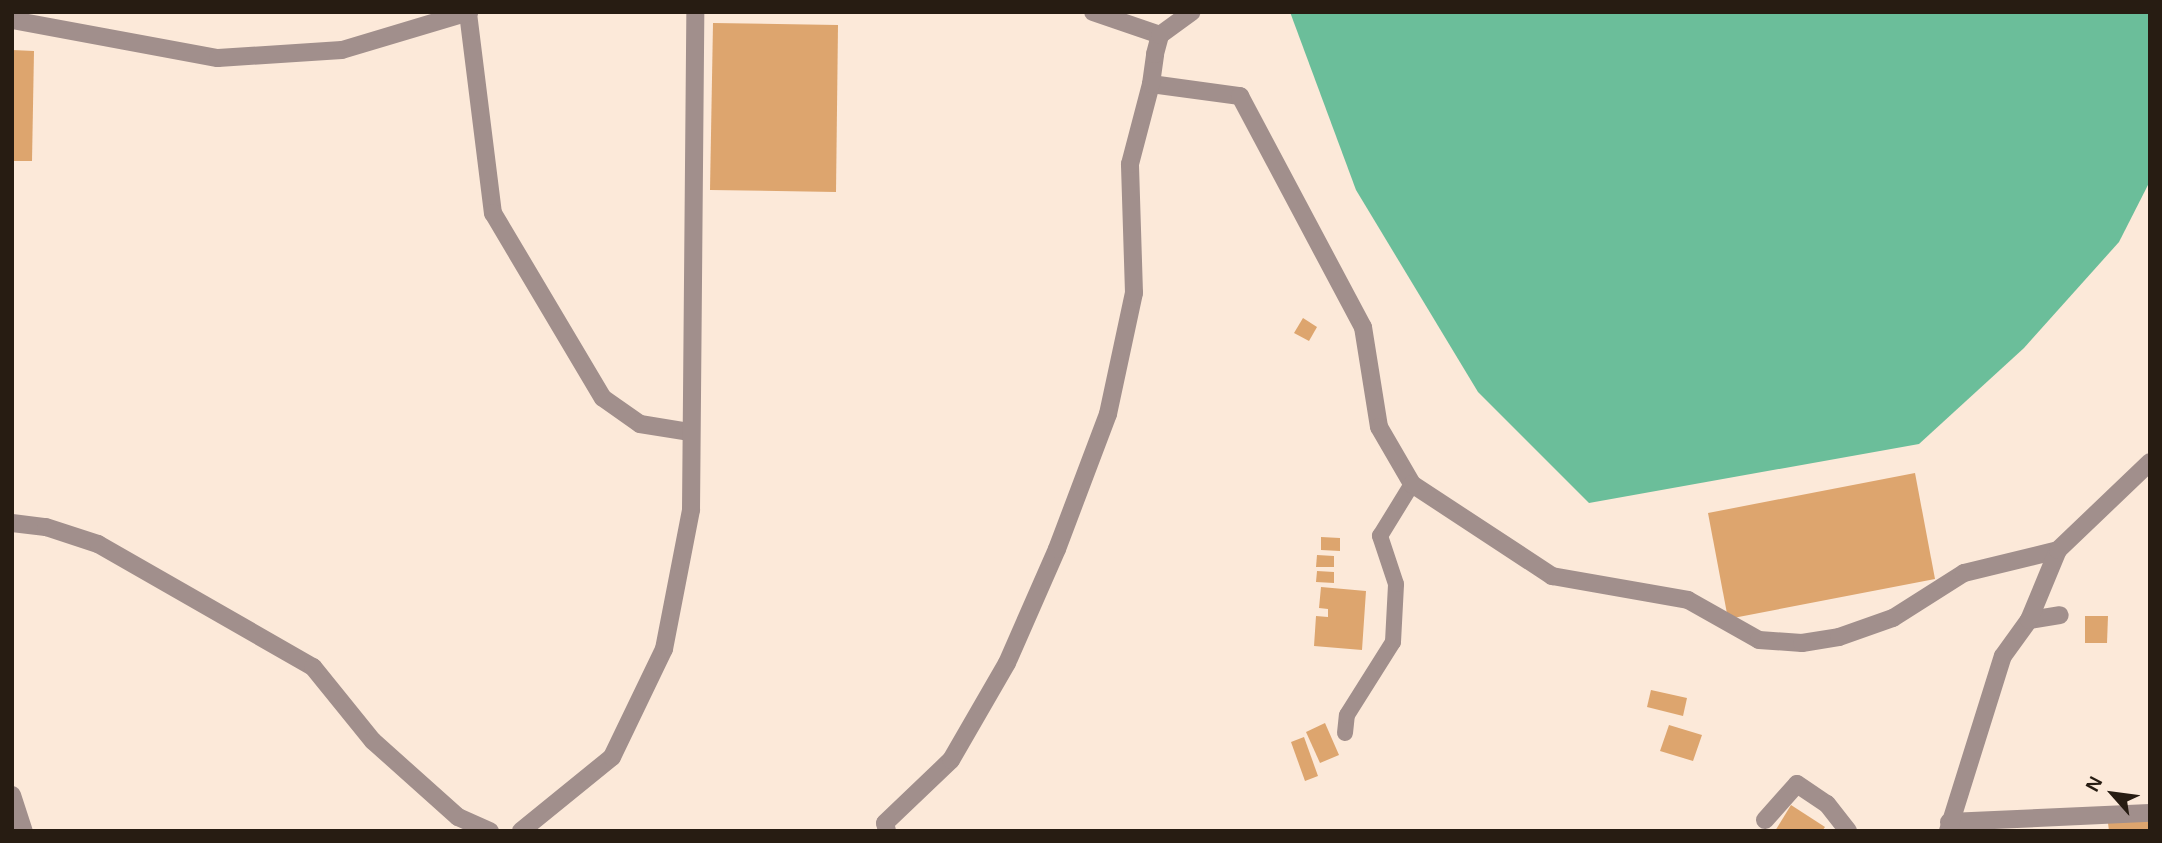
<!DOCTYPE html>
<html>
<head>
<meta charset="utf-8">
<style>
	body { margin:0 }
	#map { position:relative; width:2162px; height:843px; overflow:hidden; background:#fce9d9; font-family:Arial,sans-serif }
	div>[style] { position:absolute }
	.forest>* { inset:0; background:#6bbe9a }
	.building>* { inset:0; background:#dda56e }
	.service>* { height:16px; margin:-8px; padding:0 8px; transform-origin:8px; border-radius:8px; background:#a18f8c }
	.minor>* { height:18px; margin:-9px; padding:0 9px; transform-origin:9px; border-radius:9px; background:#a18f8c }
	span { translate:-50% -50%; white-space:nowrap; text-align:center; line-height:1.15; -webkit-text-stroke:5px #fce9d9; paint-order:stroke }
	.frame { position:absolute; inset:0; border:14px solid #271c12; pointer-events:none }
	.north { position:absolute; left:2078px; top:759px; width:70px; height:70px; -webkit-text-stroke:5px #fce9d9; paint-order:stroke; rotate:298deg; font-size:19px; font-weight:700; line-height:28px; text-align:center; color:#271c12 }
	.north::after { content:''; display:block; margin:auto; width:24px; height:32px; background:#271c12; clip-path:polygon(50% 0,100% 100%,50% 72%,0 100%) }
</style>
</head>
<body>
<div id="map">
	<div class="forest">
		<i style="clip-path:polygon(1290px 12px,2150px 12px,2150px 181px,2119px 242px,2024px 348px,1919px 444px,1589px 503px,1478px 392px,1356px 190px)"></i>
	</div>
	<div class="building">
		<i style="clip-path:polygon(713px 23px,838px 25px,836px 192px,710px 190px)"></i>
		<i style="clip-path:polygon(12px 50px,34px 51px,32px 161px,12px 161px)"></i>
		<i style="clip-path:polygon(1303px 318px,1317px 327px,1309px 341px,1294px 333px)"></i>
		<i style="clip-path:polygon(1915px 473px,1935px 579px,1728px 619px,1708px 513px)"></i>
		<i style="clip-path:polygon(1321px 537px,1340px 538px,1340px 551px,1321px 550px)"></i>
		<i style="clip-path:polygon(1317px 555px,1334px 556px,1334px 567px,1316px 567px)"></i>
		<i style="clip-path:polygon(1317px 571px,1334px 572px,1334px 583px,1316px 582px)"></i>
		<i style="clip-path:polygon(1321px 587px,1366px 591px,1362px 650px,1314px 646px,1316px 616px,1328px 617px,1328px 609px,1319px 608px)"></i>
		<i style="clip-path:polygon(2085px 616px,2108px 616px,2107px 643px,2085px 643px)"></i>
		<i style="clip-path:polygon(1651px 690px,1687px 698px,1683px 716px,1647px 707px)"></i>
		<i style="clip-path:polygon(1325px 723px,1339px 755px,1320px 763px,1306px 732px)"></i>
		<i style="clip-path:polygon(1669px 725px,1702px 735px,1693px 761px,1660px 751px)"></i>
		<i style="clip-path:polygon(1304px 737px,1318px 776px,1305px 781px,1291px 742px)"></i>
		<i style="clip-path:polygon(1791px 805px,1825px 827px,1822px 831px,1775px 831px)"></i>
		<i style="clip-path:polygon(2150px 819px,2150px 831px,2109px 831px,2108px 823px)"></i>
	</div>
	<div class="service">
		<i style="left:1345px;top:733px;width:18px;rotate:-84deg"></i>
		<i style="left:1347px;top:715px;width:86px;rotate:-57.8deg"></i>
		<i style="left:1393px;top:642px;width:58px;rotate:-87deg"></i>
		<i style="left:1396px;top:584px;width:51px;rotate:-108.4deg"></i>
		<i style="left:1380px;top:536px;width:61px;rotate:-58.4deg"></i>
	</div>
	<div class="minor">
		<i style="left:1093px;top:12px;width:71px;rotate:18.9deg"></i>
		<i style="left:468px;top:13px;width:202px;rotate:82.9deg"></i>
		<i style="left:493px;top:213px;width:215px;rotate:59.3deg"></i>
		<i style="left:603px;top:398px;width:45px;rotate:35.1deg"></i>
		<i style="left:640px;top:424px;width:51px;rotate:9.1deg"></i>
		<i style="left:12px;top:20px;width:209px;rotate:10.5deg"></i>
		<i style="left:218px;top:58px;width:124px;rotate:-3.7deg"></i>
		<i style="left:342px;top:50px;width:133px;rotate:-16.7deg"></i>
		<i style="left:1151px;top:84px;width:90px;rotate:7.7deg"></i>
		<i style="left:1240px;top:96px;width:262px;rotate:62deg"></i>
		<i style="left:1363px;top:327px;width:101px;rotate:80.9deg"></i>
		<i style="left:1379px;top:427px;width:66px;rotate:59.9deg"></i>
		<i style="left:1412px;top:484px;width:168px;rotate:33.3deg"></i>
		<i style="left:1552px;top:576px;width:138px;rotate:10deg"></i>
		<i style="left:1688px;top:600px;width:81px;rotate:29.4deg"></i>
		<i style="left:1759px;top:640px;width:43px;rotate:4deg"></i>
		<i style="left:1802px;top:643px;width:37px;rotate:-9deg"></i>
		<i style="left:1839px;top:637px;width:57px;rotate:-19.4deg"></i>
		<i style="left:1893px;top:618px;width:84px;rotate:-32.4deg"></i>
		<i style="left:1964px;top:573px;width:97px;rotate:-13.7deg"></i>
		<i style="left:12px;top:523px;width:34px;rotate:7deg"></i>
		<i style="left:46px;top:527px;width:55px;rotate:18.1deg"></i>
		<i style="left:98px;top:544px;width:248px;rotate:29.8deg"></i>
		<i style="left:313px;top:667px;width:95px;rotate:51deg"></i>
		<i style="left:373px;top:741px;width:114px;rotate:41.8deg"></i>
		<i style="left:458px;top:817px;width:35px;rotate:24deg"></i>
		<i style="left:2029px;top:620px;width:31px;rotate:-9deg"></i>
		<i style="left:12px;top:795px;width:38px;rotate:72deg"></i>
		<i style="left:1765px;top:820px;width:48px;rotate:-48.4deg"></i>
		<i style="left:1797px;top:784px;width:36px;rotate:34deg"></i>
		<i style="left:1827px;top:804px;width:34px;rotate:52deg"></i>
		<i style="left:1949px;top:822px;width:201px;rotate:-2.6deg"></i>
		<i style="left:521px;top:831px;width:117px;rotate:-39.1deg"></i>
		<i style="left:612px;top:757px;width:120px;rotate:-64.3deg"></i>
		<i style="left:664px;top:649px;width:142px;rotate:-79deg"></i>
		<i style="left:691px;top:510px;width:498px;rotate:-89.5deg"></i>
		<i style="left:887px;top:831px;width:8px;rotate:-104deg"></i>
		<i style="left:885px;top:823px;width:91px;rotate:-43.7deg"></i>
		<i style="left:951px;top:760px;width:112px;rotate:-60deg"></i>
		<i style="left:1007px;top:663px;width:124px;rotate:-66.3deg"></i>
		<i style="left:1057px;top:549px;width:144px;rotate:-69.3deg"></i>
		<i style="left:1108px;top:414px;width:124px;rotate:-77.9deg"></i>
		<i style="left:1134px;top:293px;width:129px;rotate:-91.8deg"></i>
		<i style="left:1130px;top:164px;width:83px;rotate:-75.3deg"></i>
		<i style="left:1151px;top:84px;width:30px;rotate:-82deg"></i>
		<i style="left:1155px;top:54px;width:20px;rotate:-75deg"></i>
		<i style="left:1160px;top:35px;width:39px;rotate:-36deg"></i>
		<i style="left:1948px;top:831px;width:183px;rotate:-72.6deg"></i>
		<i style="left:2003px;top:656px;width:44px;rotate:-54.2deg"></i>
		<i style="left:2029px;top:620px;width:76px;rotate:-67.5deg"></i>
		<i style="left:2058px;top:550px;width:127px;rotate:-43.7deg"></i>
	</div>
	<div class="frame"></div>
	<div class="north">N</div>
</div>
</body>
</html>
